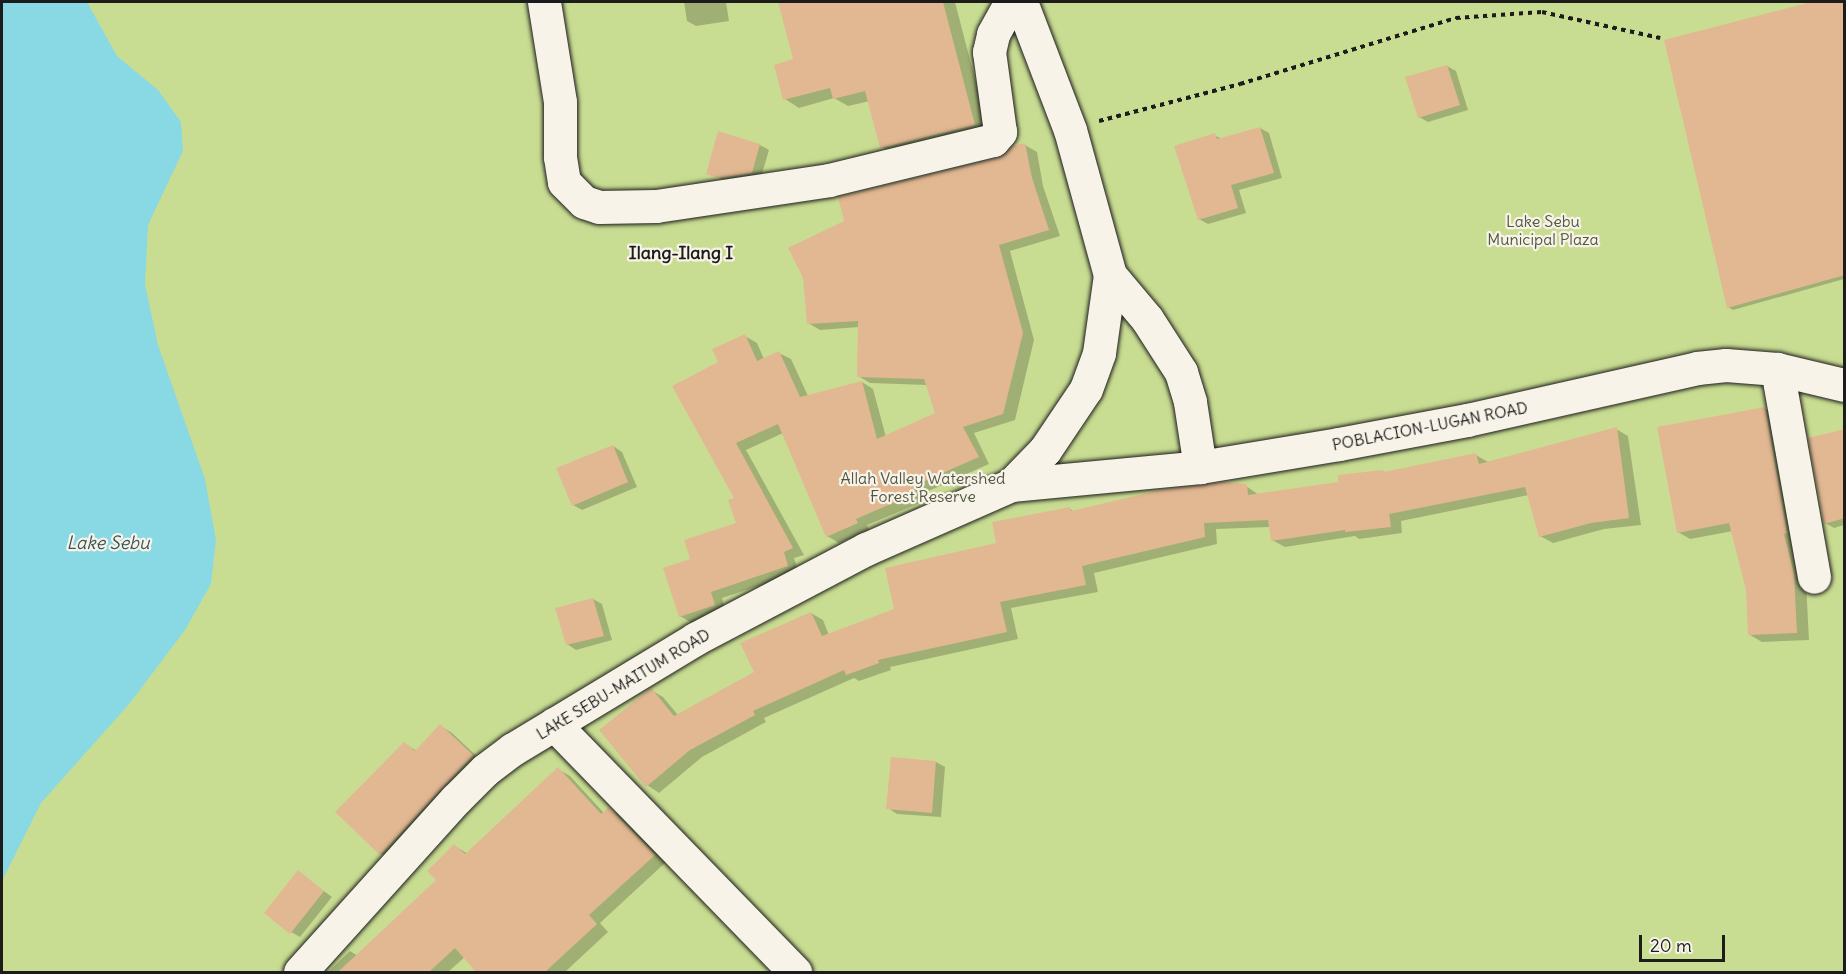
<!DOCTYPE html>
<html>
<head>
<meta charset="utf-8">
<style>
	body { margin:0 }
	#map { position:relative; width:1846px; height:974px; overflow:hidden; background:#f7f3e8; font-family:Delius,sans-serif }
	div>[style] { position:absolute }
	.green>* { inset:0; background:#c9dd92 }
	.water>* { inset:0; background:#88d9e3 }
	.shadow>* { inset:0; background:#0003 }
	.building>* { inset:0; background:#e2b892 }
	.path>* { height:4px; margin-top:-2px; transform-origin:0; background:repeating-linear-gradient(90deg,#1c1c1c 0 4.5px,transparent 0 9px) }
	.roads { filter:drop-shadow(0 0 2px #1c1c1c) drop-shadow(0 0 2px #1c1c1c) }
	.minor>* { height:33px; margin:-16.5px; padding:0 16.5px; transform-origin:16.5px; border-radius:16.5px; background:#f7f3e8 }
	.major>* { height:33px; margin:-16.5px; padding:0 16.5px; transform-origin:16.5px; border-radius:16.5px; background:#f7f3e8 }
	span { translate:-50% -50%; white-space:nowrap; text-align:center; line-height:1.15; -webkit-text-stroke:4.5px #f7f3e8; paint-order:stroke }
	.park-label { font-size:16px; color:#50563f }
	.street-label { font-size:16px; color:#1c1c1c }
	.neighbourhood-label { font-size:18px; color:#1c1c1c; font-weight:700 }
	.water-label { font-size:18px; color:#3c5558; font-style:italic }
	.frame { position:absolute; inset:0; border:3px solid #1c1c1c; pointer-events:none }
	.scale { position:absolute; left:1639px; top:935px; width:86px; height:27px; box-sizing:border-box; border:3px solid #1c1c1c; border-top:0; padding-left:8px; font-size:18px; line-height:21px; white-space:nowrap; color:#1c1c1c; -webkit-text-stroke:4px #f7f3e8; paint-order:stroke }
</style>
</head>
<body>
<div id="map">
	<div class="green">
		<i style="clip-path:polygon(2px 2px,1844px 2px,1844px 972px,2px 972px)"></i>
	</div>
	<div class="water">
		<i style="clip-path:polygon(2px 2px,87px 2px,117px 56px,158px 90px,181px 122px,183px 151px,148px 225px,145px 284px,158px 345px,205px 479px,216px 540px,211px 584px,185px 630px,130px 703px,41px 803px,2px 881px)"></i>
	</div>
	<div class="shadow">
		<i style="clip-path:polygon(684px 2px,726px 2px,729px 21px,696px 26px,687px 21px)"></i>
		<i style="clip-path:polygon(779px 2px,955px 2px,989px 133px,896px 155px,882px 147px,870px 101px,848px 106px,834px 98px,799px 108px,785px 99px,795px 61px)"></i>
		<i style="clip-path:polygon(1844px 2px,1844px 279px,1733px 310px,1728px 307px)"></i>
		<i style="clip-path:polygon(1447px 66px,1456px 71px,1468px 110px,1428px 122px,1419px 117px)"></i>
		<i style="clip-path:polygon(1260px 128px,1269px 133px,1282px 178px,1239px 190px,1246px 213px,1208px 224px,1199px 219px,1214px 135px,1222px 139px)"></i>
		<i style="clip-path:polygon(760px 145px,769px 150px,761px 177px,728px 182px,708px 173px)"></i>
		<i style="clip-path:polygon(1025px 145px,1037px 152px,1043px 186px,1060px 236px,1010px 251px,1034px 340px,1015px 420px,974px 433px,989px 464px,924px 493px,927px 500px,867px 525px,869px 530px,839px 543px,827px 536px,783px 433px,746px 450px,804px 555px,794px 558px,799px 573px,722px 598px,726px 612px,692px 623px,680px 616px,692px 560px,738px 524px,720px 363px,745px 336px,757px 343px,764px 359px,779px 353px,791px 359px,808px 396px,862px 382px,873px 389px,886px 437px,937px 414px,927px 385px,870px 383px,858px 376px,859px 327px,820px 330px,808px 323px,998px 160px)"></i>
		<i style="clip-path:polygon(1764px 408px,1777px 415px,1806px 582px,1809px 640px,1762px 642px,1750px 635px,1748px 590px,1733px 531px,1690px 539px,1678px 532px)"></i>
		<i style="clip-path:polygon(1616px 429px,1628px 436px,1641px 525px,1604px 529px,1553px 543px,1540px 536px,1529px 495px,1401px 521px,1402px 533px,1359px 539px,1355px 536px,1285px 547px,1272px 540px,1270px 527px,1216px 529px,1217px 544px,1094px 573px,1098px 592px,1011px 608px,1018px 639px,890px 667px,891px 670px,859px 681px,854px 678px,764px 718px,766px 722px,702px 757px,659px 793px,647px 785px,651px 690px,663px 697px,678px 715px,756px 673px,811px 613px,823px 620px,829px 635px,896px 610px,998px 544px,1070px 509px,1075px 512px,1246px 486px,1259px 495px,1340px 483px,1383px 471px,1386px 473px,1476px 455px,1488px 462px)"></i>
		<i style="clip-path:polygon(1844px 430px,1844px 525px,1834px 528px,1825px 523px)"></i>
		<i style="clip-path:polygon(613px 446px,622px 452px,637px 487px,582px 510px,573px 505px)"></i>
		<i style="clip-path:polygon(593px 599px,602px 604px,612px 640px,576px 650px,567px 644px)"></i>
		<i style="clip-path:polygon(441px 726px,452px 733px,484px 763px,393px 860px,381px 854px,337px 812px,405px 744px,417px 751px)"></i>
		<i style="clip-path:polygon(892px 759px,936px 762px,945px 767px,941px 817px,897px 814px,888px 808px)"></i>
		<i style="clip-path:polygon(558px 769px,570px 776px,604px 813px,609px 809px,621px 816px,666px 862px,600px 923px,608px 932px,565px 972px,478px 972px,465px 957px,448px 972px,411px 972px,407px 969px,403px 972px,330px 972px,329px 971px,350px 951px,358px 956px,439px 880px,455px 846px,468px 854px)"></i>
		<i style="clip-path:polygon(298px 872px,332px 897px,300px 937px,291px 932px)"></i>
	</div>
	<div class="building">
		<i style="clip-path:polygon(778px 2px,943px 2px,975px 125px,880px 148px,865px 91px,833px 99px,830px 88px,783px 100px,774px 65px,793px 59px)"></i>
		<i style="clip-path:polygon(1811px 2px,1845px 2px,1845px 275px,1727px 308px,1664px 40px)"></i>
		<i style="clip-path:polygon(1447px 65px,1460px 105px,1418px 118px,1405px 77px)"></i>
		<i style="clip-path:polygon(1260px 127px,1274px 173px,1231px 185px,1238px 208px,1198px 220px,1174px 146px,1215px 133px,1217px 139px)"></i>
		<i style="clip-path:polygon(718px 131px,760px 144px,752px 173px,718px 178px,706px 174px)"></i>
		<i style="clip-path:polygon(1025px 143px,1032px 178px,1049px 230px,999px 245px,1023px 333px,1003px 414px,963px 427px,979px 457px,913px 486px,916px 493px,856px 519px,858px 523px,826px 537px,778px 424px,736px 443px,793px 548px,784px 552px,788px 566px,711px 592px,715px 605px,679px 617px,663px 568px,690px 559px,684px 540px,736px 523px,728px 500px,734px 498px,672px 386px,718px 362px,712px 349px,745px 334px,757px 361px,779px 351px,800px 397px,862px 381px,877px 439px,935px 413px,924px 379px,857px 377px,858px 321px,807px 324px,803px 278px,788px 248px,844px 221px,838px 197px,997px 158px,1013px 146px)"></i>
		<i style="clip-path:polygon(1765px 407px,1787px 533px,1784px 534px,1794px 574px,1797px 633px,1748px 635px,1746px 590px,1729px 523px,1677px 533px,1657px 427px)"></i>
		<i style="clip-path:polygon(1617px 427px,1629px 518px,1591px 523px,1539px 537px,1525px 487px,1389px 514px,1391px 527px,1345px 532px,1345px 530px,1271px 541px,1268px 520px,1204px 523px,1205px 537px,1082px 566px,1086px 585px,1000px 602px,1007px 632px,878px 660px,879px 663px,846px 675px,844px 670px,753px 711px,755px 715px,690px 750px,646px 787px,599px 730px,651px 688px,674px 716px,754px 672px,740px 643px,811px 612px,822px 636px,894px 609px,885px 568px,996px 543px,992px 522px,1070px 507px,1071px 511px,1161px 490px,1224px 482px,1247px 484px,1248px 495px,1338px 482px,1338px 475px,1383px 470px,1384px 472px,1476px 453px,1479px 464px)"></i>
		<i style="clip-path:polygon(1845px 429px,1845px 518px,1824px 524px,1808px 438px)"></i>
		<i style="clip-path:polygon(613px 445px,628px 482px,572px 506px,556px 468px)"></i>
		<i style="clip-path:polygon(593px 598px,604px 636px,566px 645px,555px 608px)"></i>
		<i style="clip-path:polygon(440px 724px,473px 755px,380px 855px,335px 812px,404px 742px,415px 751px)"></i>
		<i style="clip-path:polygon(891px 757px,936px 761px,932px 813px,886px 809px)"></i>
		<i style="clip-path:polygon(558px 767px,601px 814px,609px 807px,655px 855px,589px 915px,597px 924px,545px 972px,476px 972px,455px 948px,429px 972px,338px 972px,436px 880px,427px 871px,454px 844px,465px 854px)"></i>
		<i style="clip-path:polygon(298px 870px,324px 891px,290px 934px,264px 913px)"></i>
	</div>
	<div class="path">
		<i style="left:1099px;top:121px;width:146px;rotate:-14.7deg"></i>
		<i style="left:1240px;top:84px;width:226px;rotate:-17deg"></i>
		<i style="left:1456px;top:18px;width:86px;rotate:-4deg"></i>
		<i style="left:1542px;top:12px;width:121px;rotate:12.4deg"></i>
	</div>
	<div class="roads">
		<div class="minor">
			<i style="left:544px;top:2px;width:101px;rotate:80.9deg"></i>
			<i style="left:560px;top:102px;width:55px;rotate:90deg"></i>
			<i style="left:560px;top:157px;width:25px;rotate:81deg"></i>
			<i style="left:564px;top:182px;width:28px;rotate:45deg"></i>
			<i style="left:584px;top:202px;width:16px;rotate:18deg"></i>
			<i style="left:599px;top:207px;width:57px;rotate:-1deg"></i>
			<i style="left:656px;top:206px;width:175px;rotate:-8.5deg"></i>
			<i style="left:829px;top:180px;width:169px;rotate:-13.7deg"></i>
			<i style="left:993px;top:140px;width:11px;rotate:-49deg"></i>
			<i style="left:1000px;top:132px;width:81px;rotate:-97.8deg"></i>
			<i style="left:989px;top:52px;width:18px;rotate:-77deg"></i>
			<i style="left:993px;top:34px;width:37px;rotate:-61deg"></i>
			<i style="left:1777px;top:369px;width:211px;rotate:79.9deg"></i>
			<i style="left:554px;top:724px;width:346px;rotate:45.8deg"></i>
		</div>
		<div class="major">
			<i style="left:1110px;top:275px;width:57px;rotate:49.9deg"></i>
			<i style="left:1147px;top:319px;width:63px;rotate:57.3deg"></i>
			<i style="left:1181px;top:372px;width:31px;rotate:73deg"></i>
			<i style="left:1190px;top:402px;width:66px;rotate:81.3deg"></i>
			<i style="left:1011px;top:485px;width:49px;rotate:-45.8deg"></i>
			<i style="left:1045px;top:450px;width:73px;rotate:-56.1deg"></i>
			<i style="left:1086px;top:389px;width:38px;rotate:-70deg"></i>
			<i style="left:1099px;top:353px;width:79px;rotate:-82deg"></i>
			<i style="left:1110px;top:275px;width:150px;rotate:-105.4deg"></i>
			<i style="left:1070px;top:130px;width:137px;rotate:-110.9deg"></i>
			<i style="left:300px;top:972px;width:233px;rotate:-48deg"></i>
			<i style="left:456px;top:799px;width:41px;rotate:-45deg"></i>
			<i style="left:485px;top:770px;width:35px;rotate:-37deg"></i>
			<i style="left:513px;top:749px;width:213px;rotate:-31.1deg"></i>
			<i style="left:695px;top:639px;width:193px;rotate:-27.8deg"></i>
			<i style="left:866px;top:549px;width:158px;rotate:-23.8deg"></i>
			<i style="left:1011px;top:485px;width:190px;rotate:-5.4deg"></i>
			<i style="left:1200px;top:467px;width:141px;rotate:-9.4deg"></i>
			<i style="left:1339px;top:444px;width:130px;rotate:-10.6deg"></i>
			<i style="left:1467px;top:420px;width:236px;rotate:-12.7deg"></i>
			<i style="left:1697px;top:368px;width:29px;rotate:-6deg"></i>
			<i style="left:1726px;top:365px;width:51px;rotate:4.5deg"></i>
			<i style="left:1777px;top:369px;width:69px;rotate:13.4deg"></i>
		</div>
	</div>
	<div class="park-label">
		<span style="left:1543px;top:230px">Lake Sebu<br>Municipal Plaza</span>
		<span style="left:923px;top:487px">Allah Valley Watershed<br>Forest Reserve</span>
	</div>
	<div class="street-label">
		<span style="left:1430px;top:426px;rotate:-11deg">POBLACION-LUGAN ROAD</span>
		<span style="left:623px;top:684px;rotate:-31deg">LAKE SEBU-MAITUM ROAD</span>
	</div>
	<div class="neighbourhood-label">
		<span style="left:681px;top:253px">Ilang-Ilang I</span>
	</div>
	<div class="water-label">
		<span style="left:108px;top:543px">Lake Sebu</span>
	</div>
	<div class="frame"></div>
	<div class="scale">20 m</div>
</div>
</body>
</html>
